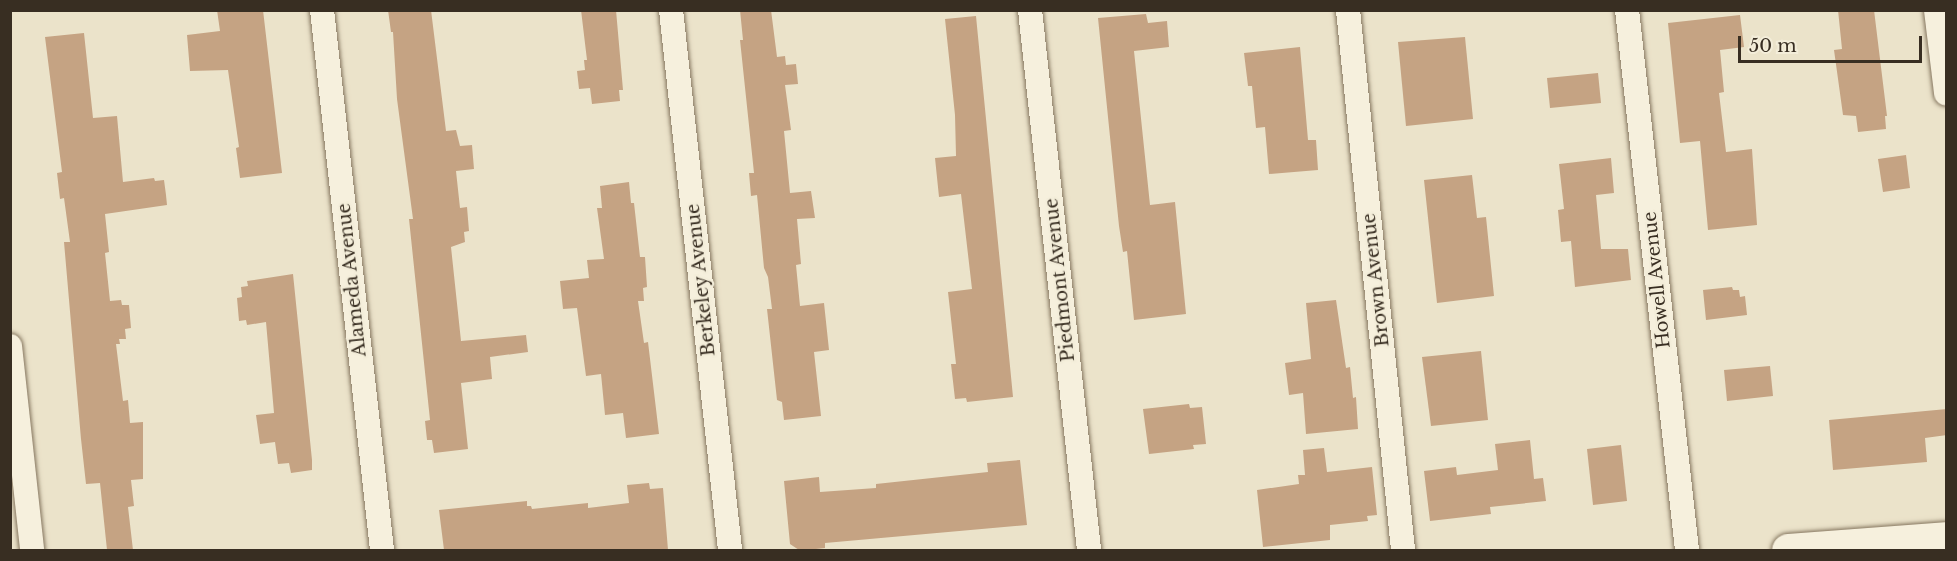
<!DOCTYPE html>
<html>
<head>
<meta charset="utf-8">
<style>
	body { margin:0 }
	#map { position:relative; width:1957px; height:561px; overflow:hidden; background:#ebe3ca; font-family:"Libre Baskerville",serif }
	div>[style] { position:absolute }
	.building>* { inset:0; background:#c5a383 }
	.roads { filter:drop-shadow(0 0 2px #867760) drop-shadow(0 0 2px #867760) }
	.street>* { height:24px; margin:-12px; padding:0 12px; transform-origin:12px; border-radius:12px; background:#f6f0dd }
	.secondary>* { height:33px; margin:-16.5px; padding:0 16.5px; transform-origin:16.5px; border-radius:16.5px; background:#f6f0dd }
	span { translate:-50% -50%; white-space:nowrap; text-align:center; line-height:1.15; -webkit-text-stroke:4.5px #f3edd9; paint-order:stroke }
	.street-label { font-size:18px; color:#382e22 }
	.frame { position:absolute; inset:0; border:12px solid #382e22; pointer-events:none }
	.scale { position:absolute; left:1738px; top:36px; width:184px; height:27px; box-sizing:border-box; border:3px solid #382e22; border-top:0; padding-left:8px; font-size:18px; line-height:21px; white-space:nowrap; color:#382e22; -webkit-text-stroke:4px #f3edd9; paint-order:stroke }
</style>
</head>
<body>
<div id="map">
	<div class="building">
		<i style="clip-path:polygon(217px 10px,263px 10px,282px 173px,240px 178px,236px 148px,239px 147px,228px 70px,190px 71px,187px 35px,220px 31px)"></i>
		<i style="clip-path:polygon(388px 10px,431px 10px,446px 131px,456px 130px,460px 146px,472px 145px,474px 169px,456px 171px,460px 208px,467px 207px,469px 231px,464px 232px,465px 242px,451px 247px,461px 341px,526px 335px,528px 352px,490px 357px,492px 379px,461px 383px,468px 449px,434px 453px,432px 440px,427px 440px,425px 421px,430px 420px,409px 219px,413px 219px,397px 99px,393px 32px,391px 32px)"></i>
		<i style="clip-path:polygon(581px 10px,616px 10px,623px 90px,619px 90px,620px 101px,592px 104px,590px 88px,579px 89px,577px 71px,585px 70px,584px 60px,587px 60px)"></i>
		<i style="clip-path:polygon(740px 10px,771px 10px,777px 57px,785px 56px,786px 65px,796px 64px,798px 84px,785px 85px,791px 130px,784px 131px,790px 193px,811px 191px,815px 218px,797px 219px,801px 264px,796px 265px,800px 306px,824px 303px,829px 350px,814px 352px,821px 416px,784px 420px,782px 402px,777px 400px,767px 309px,772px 309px,768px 277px,764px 268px,757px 195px,751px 196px,749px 173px,754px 173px,740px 40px,743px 40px)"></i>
		<i style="clip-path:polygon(1838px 10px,1874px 10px,1887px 116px,1885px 116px,1886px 129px,1858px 132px,1856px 116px,1843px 115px,1834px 50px,1842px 49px)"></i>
		<i style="clip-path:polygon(1146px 14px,1148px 23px,1167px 21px,1169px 47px,1134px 51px,1150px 205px,1175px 202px,1186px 314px,1134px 320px,1127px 251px,1123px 252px,1119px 226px,1098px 18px)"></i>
		<i style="clip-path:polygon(1740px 15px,1744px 47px,1720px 50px,1724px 92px,1719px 93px,1726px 152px,1752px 149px,1757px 225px,1708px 230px,1700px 141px,1680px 143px,1668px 23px)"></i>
		<i style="clip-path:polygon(976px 16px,1013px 397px,967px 402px,966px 398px,955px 399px,951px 364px,956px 364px,948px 292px,972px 289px,961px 194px,939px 197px,935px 158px,956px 156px,955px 115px,945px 19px)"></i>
		<i style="clip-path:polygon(84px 33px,93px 118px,117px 116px,123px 182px,154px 178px,155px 181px,164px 180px,166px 195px,167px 205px,105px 214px,109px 252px,105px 253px,110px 301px,121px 300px,122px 305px,129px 305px,131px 328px,125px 329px,126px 339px,119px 339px,120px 344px,116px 344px,123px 401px,128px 400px,130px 423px,143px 422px,143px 479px,131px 480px,134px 506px,128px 507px,133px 550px,107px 550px,100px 483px,86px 484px,81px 439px,64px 242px,70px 242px,64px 198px,60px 199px,57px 173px,62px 172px,45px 37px)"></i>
		<i style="clip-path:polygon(1465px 37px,1473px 119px,1406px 126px,1398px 42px)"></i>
		<i style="clip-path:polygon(1300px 47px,1308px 140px,1316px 140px,1318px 170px,1269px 174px,1265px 127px,1256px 128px,1252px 86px,1248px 86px,1244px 53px)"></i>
		<i style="clip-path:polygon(1598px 73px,1601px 103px,1550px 108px,1547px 78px)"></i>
		<i style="clip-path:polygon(1906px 155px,1910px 188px,1883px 192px,1878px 159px)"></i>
		<i style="clip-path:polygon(1611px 158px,1614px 193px,1596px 195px,1601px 249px,1628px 249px,1631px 280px,1575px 287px,1571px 241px,1561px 242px,1558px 210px,1564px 209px,1559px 164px)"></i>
		<i style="clip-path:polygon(1472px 175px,1477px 218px,1486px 217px,1494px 296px,1437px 303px,1424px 180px)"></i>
		<i style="clip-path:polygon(629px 182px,631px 203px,634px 203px,640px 257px,645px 257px,647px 287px,643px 288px,644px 301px,638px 301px,644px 343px,648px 342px,659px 434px,626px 438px,623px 413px,605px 415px,601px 374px,586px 376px,577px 308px,563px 309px,560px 281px,589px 278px,587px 260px,604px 259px,597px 208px,602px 208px,600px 186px)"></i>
		<i style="clip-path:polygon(293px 274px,312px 460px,312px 470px,291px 473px,289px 463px,278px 464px,275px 442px,260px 444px,256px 415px,274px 413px,266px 322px,247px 325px,246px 320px,239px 321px,237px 298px,242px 297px,241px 287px,248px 286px,247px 281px)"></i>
		<i style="clip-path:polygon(1732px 287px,1733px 290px,1739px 290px,1740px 297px,1745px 296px,1747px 315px,1706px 320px,1703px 290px)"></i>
		<i style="clip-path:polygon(1336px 300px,1346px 368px,1350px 367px,1353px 398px,1356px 397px,1358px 429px,1306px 434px,1303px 393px,1289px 395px,1285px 363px,1311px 359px,1306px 303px)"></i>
		<i style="clip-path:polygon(1481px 351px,1488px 420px,1431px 426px,1422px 357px)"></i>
		<i style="clip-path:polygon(1770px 366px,1773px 396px,1727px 401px,1724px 370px)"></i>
		<i style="clip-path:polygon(1189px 404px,1190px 408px,1202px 407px,1206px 444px,1193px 445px,1194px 449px,1149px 454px,1143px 409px)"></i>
		<i style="clip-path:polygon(1947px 409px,1947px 435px,1925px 438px,1927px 462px,1833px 470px,1829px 420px)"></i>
		<i style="clip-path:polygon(1530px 440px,1534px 479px,1543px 478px,1546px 501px,1490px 507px,1491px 514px,1430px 521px,1424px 471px,1456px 467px,1457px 475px,1498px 470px,1495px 444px)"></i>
		<i style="clip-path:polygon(1621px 445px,1627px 501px,1593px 505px,1587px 449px)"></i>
		<i style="clip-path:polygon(1324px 448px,1327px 472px,1372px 467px,1377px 515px,1367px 516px,1368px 521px,1330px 525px,1330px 540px,1263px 547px,1257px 490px,1299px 484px,1298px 475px,1305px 475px,1303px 450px)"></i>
		<i style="clip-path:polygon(1020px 460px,1027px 525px,825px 543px,825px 548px,807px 550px,799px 550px,790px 544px,784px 481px,819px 477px,820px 492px,876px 488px,876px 484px,988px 472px,987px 463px)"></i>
		<i style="clip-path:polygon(649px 483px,650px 489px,663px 488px,668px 550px,444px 550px,439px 510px,527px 501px,527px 506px,531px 506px,532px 509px,588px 503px,588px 508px,629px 503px,627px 485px)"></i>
	</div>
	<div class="roads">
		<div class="street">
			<i style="left:322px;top:10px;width:543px;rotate:83.66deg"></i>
			<i style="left:671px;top:10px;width:543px;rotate:83.76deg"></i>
			<i style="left:1030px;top:10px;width:543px;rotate:83.76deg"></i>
			<i style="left:1348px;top:10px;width:543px;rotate:84.18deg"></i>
			<i style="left:1627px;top:10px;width:543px;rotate:83.66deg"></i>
			<i style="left:1936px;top:10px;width:84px;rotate:83.1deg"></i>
			<i style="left:10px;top:346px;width:205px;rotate:83.8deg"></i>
		</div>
		<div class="secondary">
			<i style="left:1788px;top:550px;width:158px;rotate:-4.3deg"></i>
		</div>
	</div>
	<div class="street-label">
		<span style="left:352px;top:280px;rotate:-96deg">Alameda Avenue</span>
		<span style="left:701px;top:280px;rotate:-96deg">Berkeley Avenue</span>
		<span style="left:1060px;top:280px;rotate:-96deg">Piedmont Avenue</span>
		<span style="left:1376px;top:280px;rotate:-96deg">Brown Avenue</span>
		<span style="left:1657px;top:280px;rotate:-96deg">Howell Avenue</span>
	</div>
	<div class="frame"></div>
	<div class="scale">50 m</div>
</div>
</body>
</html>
